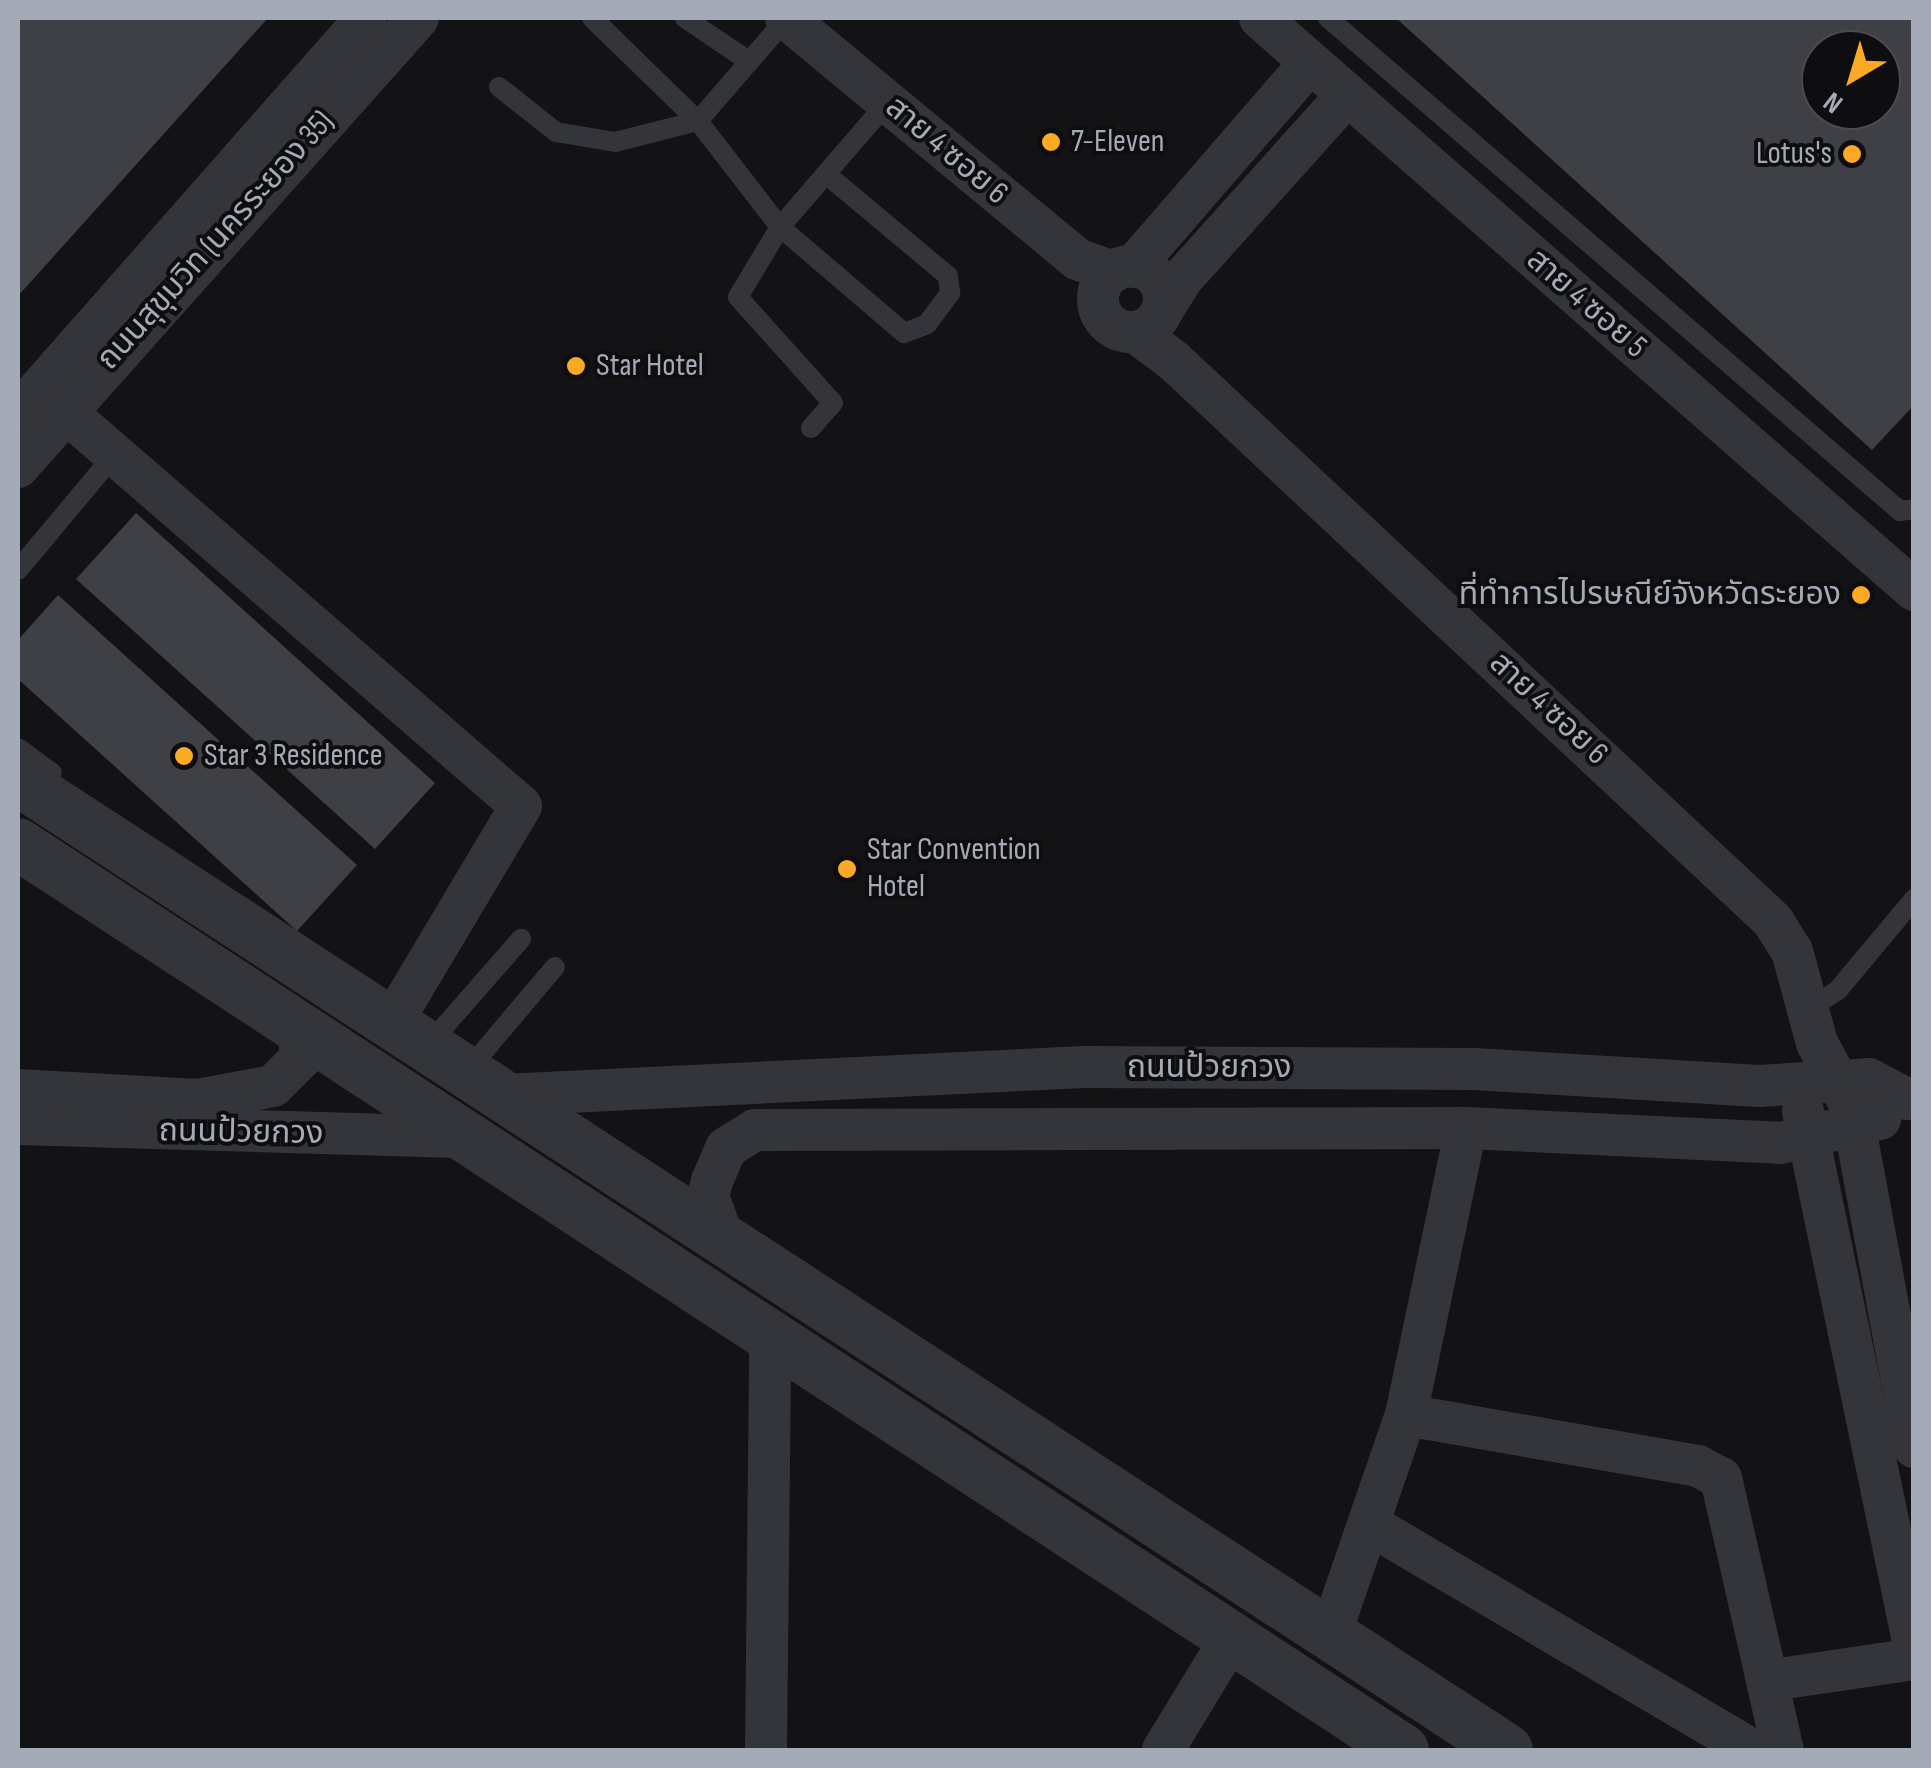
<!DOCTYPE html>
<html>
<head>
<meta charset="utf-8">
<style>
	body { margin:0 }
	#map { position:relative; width:1931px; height:1768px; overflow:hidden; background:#131315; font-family:"Sofia Sans Condensed","Noto Sans Thai",sans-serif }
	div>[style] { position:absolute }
	.building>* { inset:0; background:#3f4045 }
	.service>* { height:20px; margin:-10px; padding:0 10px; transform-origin:10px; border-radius:10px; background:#34353a }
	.minor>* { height:42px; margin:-21px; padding:0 21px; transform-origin:21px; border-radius:21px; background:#34353a }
	.minor>.ring { margin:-21px; padding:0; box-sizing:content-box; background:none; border:42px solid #34353a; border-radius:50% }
	.tertiary>* { height:52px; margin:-26px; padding:0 26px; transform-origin:26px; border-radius:26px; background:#34353a }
	.dots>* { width:28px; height:28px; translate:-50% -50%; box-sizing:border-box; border:5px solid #0e0e10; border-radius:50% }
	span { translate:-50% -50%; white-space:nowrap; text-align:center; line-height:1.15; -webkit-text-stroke:8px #0e0e10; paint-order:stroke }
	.poi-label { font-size:32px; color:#a4aab6 }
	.left { translate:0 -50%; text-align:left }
	.right { translate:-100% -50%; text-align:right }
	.street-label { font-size:32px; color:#a4aab6 }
	.frame { position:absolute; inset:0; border:20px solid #a4aab6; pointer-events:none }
	.north { position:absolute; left:1801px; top:30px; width:100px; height:100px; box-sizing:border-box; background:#0e0e10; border:2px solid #4a4c52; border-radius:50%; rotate:218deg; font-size:28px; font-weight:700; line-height:40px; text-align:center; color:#a4aab6 }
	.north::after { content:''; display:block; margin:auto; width:35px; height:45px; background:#fca924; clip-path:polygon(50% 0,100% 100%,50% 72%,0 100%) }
</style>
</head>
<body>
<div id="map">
	<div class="building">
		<i style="clip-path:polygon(18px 18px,268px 18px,18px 296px)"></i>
		<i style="clip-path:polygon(evenodd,1396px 18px,1914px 18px,1914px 405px,1872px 450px,1396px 18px,1821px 50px,1881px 50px,1881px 110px,1821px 110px,1821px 50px)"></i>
		<i style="clip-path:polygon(136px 513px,435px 783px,375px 849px,76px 579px)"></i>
		<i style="clip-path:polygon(58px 595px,357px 865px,297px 931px,18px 679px,18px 640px)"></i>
	</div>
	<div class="service">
		<i style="left:592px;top:18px;width:148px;rotate:44.2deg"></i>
		<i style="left:698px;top:121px;width:134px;rotate:52.3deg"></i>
		<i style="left:780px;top:227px;width:164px;rotate:-49.2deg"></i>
		<i style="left:685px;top:18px;width:78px;rotate:34.1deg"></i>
		<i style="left:1328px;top:18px;width:755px;rotate:40.76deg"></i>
		<i style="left:1900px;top:511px;width:14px;rotate:-8deg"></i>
		<i style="left:499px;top:87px;width:73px;rotate:38.3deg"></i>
		<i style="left:556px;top:132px;width:60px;rotate:9.6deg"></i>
		<i style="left:615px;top:142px;width:86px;rotate:-14.2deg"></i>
		<i style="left:698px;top:121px;width:136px;rotate:-49.2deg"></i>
		<i style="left:811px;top:428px;width:33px;rotate:-49deg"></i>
		<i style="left:833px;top:403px;width:142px;rotate:-131.9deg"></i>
		<i style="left:738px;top:297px;width:82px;rotate:-59deg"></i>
		<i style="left:780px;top:227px;width:163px;rotate:40.5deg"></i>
		<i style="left:904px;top:333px;width:25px;rotate:-21deg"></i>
		<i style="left:927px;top:324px;width:39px;rotate:-53deg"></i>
		<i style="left:950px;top:293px;width:17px;rotate:-97deg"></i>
		<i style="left:948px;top:276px;width:159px;rotate:-140.1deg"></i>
		<i style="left:18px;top:570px;width:151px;rotate:-50.1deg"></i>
		<i style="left:18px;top:748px;width:42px;rotate:36.3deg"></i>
		<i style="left:1809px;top:1009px;width:35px;rotate:-33deg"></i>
		<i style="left:1838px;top:990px;width:119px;rotate:-50.1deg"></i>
		<i style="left:429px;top:1044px;width:140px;rotate:-48.8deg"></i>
		<i style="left:467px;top:1071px;width:136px;rotate:-49.8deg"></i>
	</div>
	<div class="minor">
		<i style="left:786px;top:18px;width:378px;rotate:39.6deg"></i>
		<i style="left:1077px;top:259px;width:38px;rotate:20deg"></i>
		<i style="left:1260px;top:18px;width:869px;rotate:41.17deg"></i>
		<i class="ring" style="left:1098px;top:266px;width:24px;height:24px"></i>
		<i style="left:1133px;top:267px;width:270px;rotate:-49.1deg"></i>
		<i style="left:1160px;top:314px;width:40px;rotate:-58deg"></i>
		<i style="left:1181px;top:280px;width:249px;rotate:-48.1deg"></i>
		<i style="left:1135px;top:332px;width:49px;rotate:36.6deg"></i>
		<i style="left:1174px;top:361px;width:820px;rotate:43.07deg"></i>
		<i style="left:1773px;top:921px;width:36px;rotate:58deg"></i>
		<i style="left:1792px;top:951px;width:95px;rotate:74.8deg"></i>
		<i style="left:1817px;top:1043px;width:72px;rotate:61.6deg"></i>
		<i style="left:1851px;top:1106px;width:347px;rotate:79.5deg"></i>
		<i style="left:39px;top:389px;width:637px;rotate:40.86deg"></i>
		<i style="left:521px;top:806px;width:252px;rotate:120.8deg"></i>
		<i style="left:18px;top:413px;width:526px;rotate:-48.62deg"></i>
		<i style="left:18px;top:467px;width:601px;rotate:-48.3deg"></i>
		<i style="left:18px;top:1090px;width:180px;rotate:3.2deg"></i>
		<i style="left:198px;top:1100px;width:76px;rotate:-10.6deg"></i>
		<i style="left:273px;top:1086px;width:40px;rotate:-45deg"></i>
		<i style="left:301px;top:1058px;width:31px;rotate:-96deg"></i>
		<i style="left:505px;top:1095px;width:580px;rotate:-2.77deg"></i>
		<i style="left:1084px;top:1067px;width:390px;rotate:0.3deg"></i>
		<i style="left:1474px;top:1069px;width:286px;rotate:3.4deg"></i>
		<i style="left:1759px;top:1086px;width:110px;rotate:-3.6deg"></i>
		<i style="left:1869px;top:1079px;width:43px;rotate:27.8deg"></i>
		<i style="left:1803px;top:1111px;width:546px;rotate:78.28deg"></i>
		<i style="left:18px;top:1124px;width:447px;rotate:1.7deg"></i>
		<i style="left:724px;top:1240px;width:47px;rotate:-110deg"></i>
		<i style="left:708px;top:1196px;width:16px;rotate:-75deg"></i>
		<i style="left:712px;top:1181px;width:36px;rotate:-67deg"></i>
		<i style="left:726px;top:1148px;width:34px;rotate:-32deg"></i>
		<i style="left:755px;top:1130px;width:711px;rotate:-0.16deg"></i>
		<i style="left:1466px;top:1128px;width:314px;rotate:2.7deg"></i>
		<i style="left:1780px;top:1143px;width:103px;rotate:-13.5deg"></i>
		<i style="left:1406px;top:1415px;width:296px;rotate:9.9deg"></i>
		<i style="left:1698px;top:1466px;width:26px;rotate:28deg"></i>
		<i style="left:1721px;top:1478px;width:279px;rotate:77.2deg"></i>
		<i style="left:1372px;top:1526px;width:442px;rotate:30.5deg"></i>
		<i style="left:1329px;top:1638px;width:236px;rotate:-71deg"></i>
		<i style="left:1406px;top:1415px;width:293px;rotate:-78.2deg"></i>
		<i style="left:1772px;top:1680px;width:144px;rotate:-8.4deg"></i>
		<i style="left:766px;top:1750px;width:414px;rotate:-89.4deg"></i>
		<i style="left:1163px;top:1750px;width:135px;rotate:-58.7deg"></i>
	</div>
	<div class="tertiary">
		<i style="left:18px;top:780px;width:1777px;rotate:33.08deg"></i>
		<i style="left:18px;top:844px;width:1655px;rotate:33.19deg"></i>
	</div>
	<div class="dots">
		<i style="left:1051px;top:142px;background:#fca924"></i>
		<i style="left:1852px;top:154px;background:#fca924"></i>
		<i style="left:576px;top:366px;background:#fca924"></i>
		<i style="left:1861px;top:595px;background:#fca924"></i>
		<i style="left:184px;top:756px;background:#fca924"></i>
		<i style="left:847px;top:869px;background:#fca924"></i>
	</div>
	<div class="poi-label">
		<span class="left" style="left:1071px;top:142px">7-Eleven</span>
		<span class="right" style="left:1832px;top:154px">Lotus's</span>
		<span class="left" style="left:596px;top:366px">Star Hotel</span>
		<span class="right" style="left:1841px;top:595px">ที่ทำการไปรษณีย์จังหวัดระยอง</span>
		<span class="left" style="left:204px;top:756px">Star 3 Residence</span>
		<span class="left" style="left:867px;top:869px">Star Convention<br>Hotel</span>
	</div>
	<div class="street-label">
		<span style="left:946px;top:151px;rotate:40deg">สาย 4 ซอย 6</span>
		<span style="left:216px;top:241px;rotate:-48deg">ถนนสุขุมวิท (นครระยอง 35)</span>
		<span style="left:1586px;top:304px;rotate:41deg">สาย 4 ซอย 5</span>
		<span style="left:1548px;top:709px;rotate:43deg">สาย 4 ซอย 6</span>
		<span style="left:1209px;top:1068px">ถนนป้วยกวง</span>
		<span style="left:241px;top:1133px;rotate:1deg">ถนนป้วยกวง</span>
	</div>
	<div class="frame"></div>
	<div class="north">N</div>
</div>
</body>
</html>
